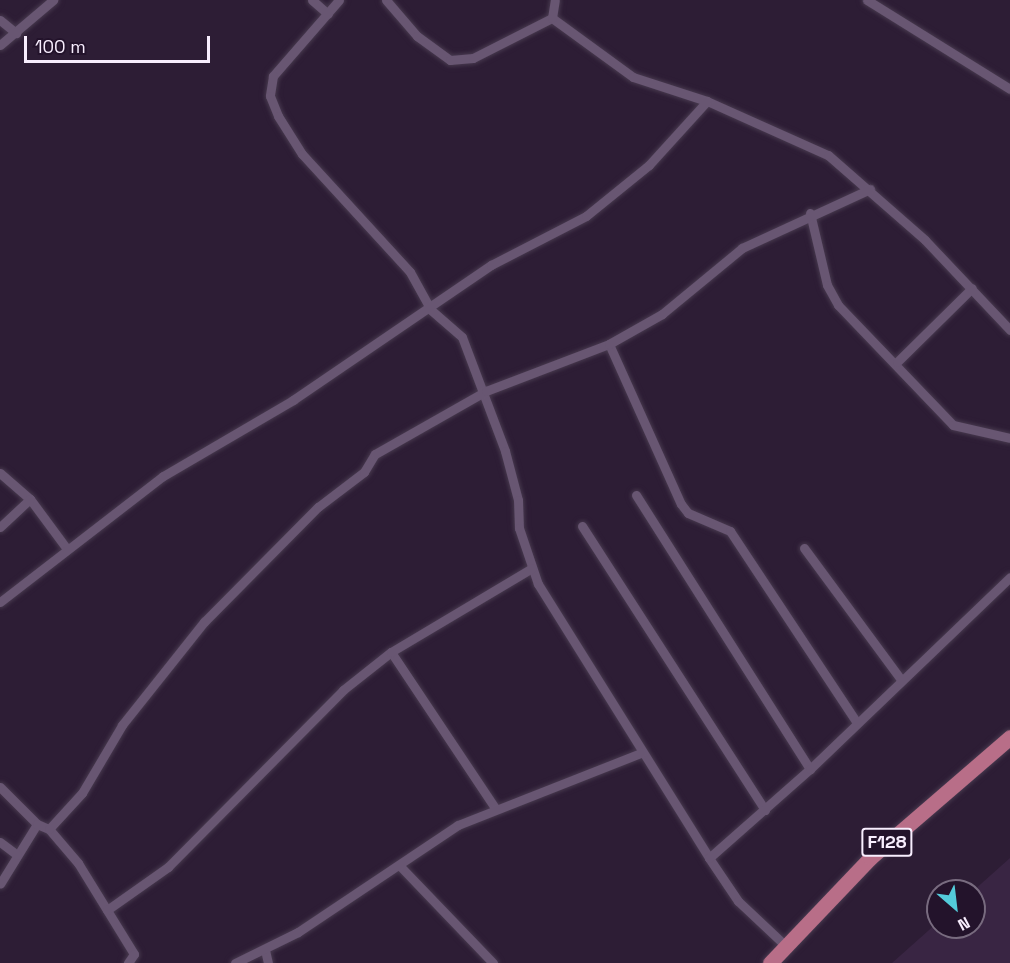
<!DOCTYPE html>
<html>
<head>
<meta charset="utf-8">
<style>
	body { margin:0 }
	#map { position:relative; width:1010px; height:963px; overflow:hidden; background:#2d1d35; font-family:"Space Grotesk",sans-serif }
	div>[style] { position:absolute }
	.built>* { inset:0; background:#392543 }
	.roads { filter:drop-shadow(0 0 2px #47394e) drop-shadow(0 0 2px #47394e) }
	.minor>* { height:9px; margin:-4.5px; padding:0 4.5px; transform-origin:4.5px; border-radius:4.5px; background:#685672 }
	.primary>* { height:15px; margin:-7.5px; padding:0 7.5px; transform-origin:7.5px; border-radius:7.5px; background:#b86e88 }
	span { translate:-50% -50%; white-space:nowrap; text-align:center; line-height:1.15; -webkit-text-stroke:4.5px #23132b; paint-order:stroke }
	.shield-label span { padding:2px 4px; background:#23132b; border:2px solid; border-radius:4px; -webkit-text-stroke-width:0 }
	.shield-label { font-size:18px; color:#f8eefe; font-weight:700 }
	.north { position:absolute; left:926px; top:879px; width:60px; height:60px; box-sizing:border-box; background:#23132b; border:2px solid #786b7f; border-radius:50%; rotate:152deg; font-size:16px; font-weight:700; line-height:24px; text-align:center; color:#f8eefe }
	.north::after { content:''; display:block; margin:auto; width:21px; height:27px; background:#53cbda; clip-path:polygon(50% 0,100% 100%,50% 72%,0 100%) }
	.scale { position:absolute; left:24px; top:36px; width:186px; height:27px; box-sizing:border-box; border:3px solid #f8eefe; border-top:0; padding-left:8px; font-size:18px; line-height:21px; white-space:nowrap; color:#f8eefe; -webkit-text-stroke:4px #23132b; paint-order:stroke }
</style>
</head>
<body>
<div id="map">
	<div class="built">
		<i style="clip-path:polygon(1010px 858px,1010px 963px,892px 963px,938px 922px,938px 927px,974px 927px,973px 891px)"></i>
	</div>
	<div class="roads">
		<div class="minor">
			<i style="left:312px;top:0;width:21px;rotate:41deg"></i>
			<i style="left:339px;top:0;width:101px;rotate:131deg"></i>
			<i style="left:273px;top:76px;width:20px;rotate:99deg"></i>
			<i style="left:270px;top:96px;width:22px;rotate:68deg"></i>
			<i style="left:278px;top:116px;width:45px;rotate:57.7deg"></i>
			<i style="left:302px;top:154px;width:160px;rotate:47.5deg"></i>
			<i style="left:410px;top:272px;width:43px;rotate:61.1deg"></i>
			<i style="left:431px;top:310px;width:41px;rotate:41.1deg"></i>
			<i style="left:462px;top:337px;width:122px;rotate:69.3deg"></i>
			<i style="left:505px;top:451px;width:51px;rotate:75.1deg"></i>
			<i style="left:518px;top:500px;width:28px;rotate:88deg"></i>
			<i style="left:519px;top:528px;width:59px;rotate:71.3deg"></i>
			<i style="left:538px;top:584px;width:323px;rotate:58deg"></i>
			<i style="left:709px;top:858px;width:52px;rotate:56deg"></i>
			<i style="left:738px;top:901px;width:66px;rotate:43.2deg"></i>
			<i style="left:386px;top:0;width:48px;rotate:49.3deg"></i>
			<i style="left:417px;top:36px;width:41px;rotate:36deg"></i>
			<i style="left:450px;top:60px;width:23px;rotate:-5deg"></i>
			<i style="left:473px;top:58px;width:89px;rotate:-26.9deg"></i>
			<i style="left:867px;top:0;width:168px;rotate:31.9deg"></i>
			<i style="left:552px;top:18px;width:100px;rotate:36.1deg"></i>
			<i style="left:633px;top:77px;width:78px;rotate:18deg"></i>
			<i style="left:707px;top:101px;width:133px;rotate:24.1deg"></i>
			<i style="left:828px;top:155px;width:129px;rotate:41.2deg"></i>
			<i style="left:925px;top:240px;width:124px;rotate:46.6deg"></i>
			<i style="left:552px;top:18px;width:18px;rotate:-81deg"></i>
			<i style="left:0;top:20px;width:21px;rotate:39deg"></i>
			<i style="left:0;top:45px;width:70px;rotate:-40.3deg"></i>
			<i style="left:810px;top:213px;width:74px;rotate:76.7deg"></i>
			<i style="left:827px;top:285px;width:23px;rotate:61deg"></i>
			<i style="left:838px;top:305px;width:166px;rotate:46.2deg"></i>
			<i style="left:953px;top:425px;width:58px;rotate:12.8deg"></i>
			<i style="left:609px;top:344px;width:175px;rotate:65.8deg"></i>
			<i style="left:681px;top:504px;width:11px;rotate:52deg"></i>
			<i style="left:688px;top:513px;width:46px;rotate:23.2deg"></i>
			<i style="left:730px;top:531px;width:230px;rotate:56.5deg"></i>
			<i style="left:897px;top:362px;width:105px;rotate:-44.6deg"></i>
			<i style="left:0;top:473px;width:40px;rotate:41deg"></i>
			<i style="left:30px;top:499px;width:62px;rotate:53.5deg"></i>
			<i style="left:636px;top:495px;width:325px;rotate:57.6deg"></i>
			<i style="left:582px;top:526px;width:338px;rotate:57.2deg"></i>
			<i style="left:0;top:527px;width:41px;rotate:-43deg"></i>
			<i style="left:804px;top:548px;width:162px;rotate:53.6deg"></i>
			<i style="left:0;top:602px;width:206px;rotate:-37.7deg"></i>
			<i style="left:163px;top:476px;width:151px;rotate:-30.3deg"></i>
			<i style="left:293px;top:400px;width:240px;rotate:-34.3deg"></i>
			<i style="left:491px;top:265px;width:107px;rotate:-27.3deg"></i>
			<i style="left:586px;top:216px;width:81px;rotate:-39deg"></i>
			<i style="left:649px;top:165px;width:86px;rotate:-47.8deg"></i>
			<i style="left:391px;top:652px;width:187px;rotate:56.3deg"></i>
			<i style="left:0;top:787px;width:52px;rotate:45deg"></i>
			<i style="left:37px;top:824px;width:70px;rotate:121.7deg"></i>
			<i style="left:37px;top:824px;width:13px;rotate:23deg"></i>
			<i style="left:49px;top:829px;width:45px;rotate:49.5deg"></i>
			<i style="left:78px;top:863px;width:107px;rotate:58.4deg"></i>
			<i style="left:134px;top:954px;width:11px;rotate:124deg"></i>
			<i style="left:49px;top:829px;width:49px;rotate:-47.5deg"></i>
			<i style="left:82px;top:793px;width:79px;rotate:-59.5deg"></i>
			<i style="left:122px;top:725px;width:132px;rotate:-51.5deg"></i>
			<i style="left:204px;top:622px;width:162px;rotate:-45.3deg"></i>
			<i style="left:318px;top:507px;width:58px;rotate:-37.3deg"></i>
			<i style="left:364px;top:472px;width:21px;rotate:-59deg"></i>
			<i style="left:375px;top:454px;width:128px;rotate:-29.6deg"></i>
			<i style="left:486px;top:391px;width:132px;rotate:-20.9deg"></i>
			<i style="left:609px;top:344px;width:61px;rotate:-29.5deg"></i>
			<i style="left:662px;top:314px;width:104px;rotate:-39.5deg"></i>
			<i style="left:742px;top:248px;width:141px;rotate:-24.7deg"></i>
			<i style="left:0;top:842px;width:21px;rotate:37deg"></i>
			<i style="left:709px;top:858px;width:135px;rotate:-41.4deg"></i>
			<i style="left:810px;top:769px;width:277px;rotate:-43.8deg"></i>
			<i style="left:399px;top:865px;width:136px;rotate:46.2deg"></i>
			<i style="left:107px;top:910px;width:75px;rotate:-35.2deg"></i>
			<i style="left:168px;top:867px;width:249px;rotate:-45.3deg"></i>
			<i style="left:343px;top:690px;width:61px;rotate:-38.4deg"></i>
			<i style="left:391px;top:652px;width:164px;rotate:-30.8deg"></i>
			<i style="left:265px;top:950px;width:13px;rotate:77deg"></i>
			<i style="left:235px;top:963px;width:70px;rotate:-26.2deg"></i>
			<i style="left:298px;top:932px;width:192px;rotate:-33.8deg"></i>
			<i style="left:458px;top:825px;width:197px;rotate:-21.5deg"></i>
		</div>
		<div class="primary">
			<i style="left:770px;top:963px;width:145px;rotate:-46.4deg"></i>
			<i style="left:870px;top:858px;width:185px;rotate:-40.8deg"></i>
		</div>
	</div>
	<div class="shield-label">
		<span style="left:887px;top:842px">F128</span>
	</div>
	<div class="north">N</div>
	<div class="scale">100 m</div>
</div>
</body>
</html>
